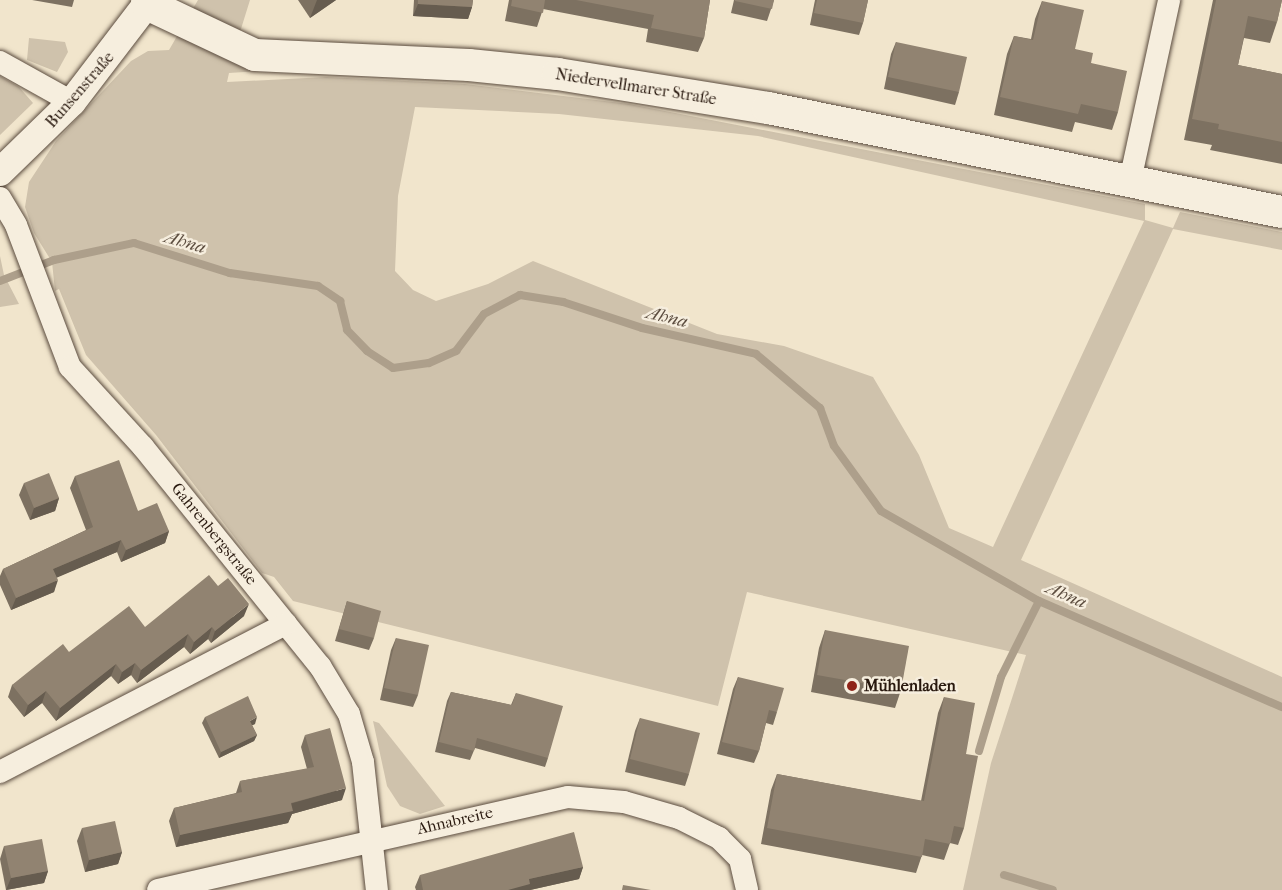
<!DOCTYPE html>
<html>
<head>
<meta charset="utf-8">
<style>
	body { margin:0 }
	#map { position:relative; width:1282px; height:890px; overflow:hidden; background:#f1e5cc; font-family:"IM FELL French Canon",serif }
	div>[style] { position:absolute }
	.green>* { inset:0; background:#cfc2ac }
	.stream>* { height:8px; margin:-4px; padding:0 4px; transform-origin:4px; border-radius:4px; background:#ad9f8b }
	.roads { filter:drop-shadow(0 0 2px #5a4b3e) drop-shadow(0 0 2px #5a4b3e) }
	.minor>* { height:22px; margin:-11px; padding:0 11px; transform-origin:11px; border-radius:11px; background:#f6eede }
	.tertiary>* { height:28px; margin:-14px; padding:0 14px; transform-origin:14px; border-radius:14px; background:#f6eede }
	.secondary>* { height:32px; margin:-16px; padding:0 16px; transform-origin:16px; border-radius:16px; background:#f6eede }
	.wall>* { inset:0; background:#7d7161 }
	.shaded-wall>* { inset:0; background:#665c4f }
	.building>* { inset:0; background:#918371 }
	.dots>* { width:16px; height:16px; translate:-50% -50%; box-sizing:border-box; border:3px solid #f6eede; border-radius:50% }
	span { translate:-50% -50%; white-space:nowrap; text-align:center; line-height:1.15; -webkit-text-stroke:5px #f6eede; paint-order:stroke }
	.street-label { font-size:16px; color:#28180e }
	.poi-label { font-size:16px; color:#28180e; font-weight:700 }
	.left { translate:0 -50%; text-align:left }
	.water-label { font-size:18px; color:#5d4e40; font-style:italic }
</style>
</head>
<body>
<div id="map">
	<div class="green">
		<i style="clip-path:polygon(evenodd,198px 0,250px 0,231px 61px,278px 70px,229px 73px,227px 82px,326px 77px,465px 84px,629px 104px,1145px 204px,1145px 220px,1173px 228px,1180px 212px,1282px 232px,1282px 250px,1173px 229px,1021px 560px,1282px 677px,1282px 890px,963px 890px,991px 763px,1026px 655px,747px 592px,718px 706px,293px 601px,274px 577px,262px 573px,156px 435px,86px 355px,59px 289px,55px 291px,52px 262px,34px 233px,25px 207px,29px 182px,56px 141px,131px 61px,148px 51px,169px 50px,198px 0,415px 107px,559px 114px,758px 136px,1144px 221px,993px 547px,949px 528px,919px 455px,873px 377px,784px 346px,717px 334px,533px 261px,488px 284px,436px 301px,413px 290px,395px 271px,398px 196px,415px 107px)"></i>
		<i style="clip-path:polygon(29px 38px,65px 42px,68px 52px,57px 72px,27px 60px)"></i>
		<i style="clip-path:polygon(0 76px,19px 87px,33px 103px,0 135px)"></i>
		<i style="clip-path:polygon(0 256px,4px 275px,19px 304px,0 307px)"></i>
		<i style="clip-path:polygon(373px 721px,379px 723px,445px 806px,420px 814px,400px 806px,387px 786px)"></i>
	</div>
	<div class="stream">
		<i style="left:0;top:281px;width:58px;rotate:-21.3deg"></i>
		<i style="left:54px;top:260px;width:82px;rotate:-12deg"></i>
		<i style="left:134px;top:243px;width:101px;rotate:17.4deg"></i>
		<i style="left:230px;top:273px;width:89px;rotate:8.4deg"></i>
		<i style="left:318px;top:286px;width:27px;rotate:34deg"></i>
		<i style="left:340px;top:301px;width:30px;rotate:76deg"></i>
		<i style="left:347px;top:330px;width:29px;rotate:46deg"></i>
		<i style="left:367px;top:351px;width:31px;rotate:33deg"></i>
		<i style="left:393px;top:368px;width:36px;rotate:-8deg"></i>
		<i style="left:429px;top:363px;width:30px;rotate:-24deg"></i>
		<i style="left:456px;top:351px;width:46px;rotate:-52.9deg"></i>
		<i style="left:484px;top:314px;width:41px;rotate:-27.8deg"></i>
		<i style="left:520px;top:295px;width:44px;rotate:9.2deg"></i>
		<i style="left:563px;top:302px;width:83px;rotate:18.2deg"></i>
		<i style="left:642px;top:328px;width:117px;rotate:12.8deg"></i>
		<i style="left:756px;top:354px;width:84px;rotate:40.2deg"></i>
		<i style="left:820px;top:408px;width:40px;rotate:69.8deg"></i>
		<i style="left:834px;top:446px;width:80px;rotate:54.1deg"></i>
		<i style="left:881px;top:511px;width:182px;rotate:29.7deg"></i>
		<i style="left:1039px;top:601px;width:265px;rotate:23.6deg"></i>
		<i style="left:979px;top:751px;width:77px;rotate:-73.4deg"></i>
		<i style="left:1001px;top:677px;width:85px;rotate:-63.4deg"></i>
		<i style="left:1004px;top:875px;width:51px;rotate:17deg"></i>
	</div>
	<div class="roads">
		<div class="minor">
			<i style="left:0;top:62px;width:82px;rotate:29.1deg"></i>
			<i style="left:1130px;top:181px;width:185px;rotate:-77.8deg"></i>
			<i style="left:0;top:198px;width:31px;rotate:59deg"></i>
			<i style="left:16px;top:225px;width:152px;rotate:69.2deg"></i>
			<i style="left:70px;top:367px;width:108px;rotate:47.6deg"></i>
			<i style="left:143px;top:447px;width:282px;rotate:51.1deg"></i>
			<i style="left:320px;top:666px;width:56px;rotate:58.9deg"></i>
			<i style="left:349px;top:714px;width:50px;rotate:73.7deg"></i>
			<i style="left:363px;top:762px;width:129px;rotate:83.8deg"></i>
			<i style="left:0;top:772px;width:322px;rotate:-27.4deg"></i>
			<i style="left:158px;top:890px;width:420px;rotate:-12.8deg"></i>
			<i style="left:568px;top:797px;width:56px;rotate:5.1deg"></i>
			<i style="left:624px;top:802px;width:57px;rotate:16.2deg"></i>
			<i style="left:679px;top:818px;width:45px;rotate:26.6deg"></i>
			<i style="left:719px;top:838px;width:30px;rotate:45deg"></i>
			<i style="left:740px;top:859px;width:32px;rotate:77deg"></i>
		</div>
		<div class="tertiary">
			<i style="left:0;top:172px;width:100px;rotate:-44.2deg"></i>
			<i style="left:72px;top:102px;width:123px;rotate:-52.6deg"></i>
		</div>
		<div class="secondary">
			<i style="left:150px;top:0;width:5px;rotate:127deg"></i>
			<i style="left:147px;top:4px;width:119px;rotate:25.3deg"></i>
			<i style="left:255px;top:55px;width:214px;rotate:2.7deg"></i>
			<i style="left:469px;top:65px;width:89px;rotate:5.8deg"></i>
			<i style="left:558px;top:74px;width:213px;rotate:9.2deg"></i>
			<i style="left:768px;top:108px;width:524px;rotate:11.44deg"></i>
		</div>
	</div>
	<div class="wall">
		<i style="clip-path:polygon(32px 0,74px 0,72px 7px)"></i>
		<i style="clip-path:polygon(298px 0,336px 0,310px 18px)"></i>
		<i style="clip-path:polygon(414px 0,473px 0,472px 7px,468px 19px,413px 16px)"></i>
		<i style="clip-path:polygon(509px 0,710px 0,704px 38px,698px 52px,646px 42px,648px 29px,543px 9px,537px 27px,505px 21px)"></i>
		<i style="clip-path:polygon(734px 0,774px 0,767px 21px,731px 13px)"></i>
		<i style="clip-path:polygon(815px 0,868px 0,863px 23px,859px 35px,810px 25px)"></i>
		<i style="clip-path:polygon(1213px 0,1282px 0,1277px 22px,1270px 43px,1244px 38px,1238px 65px,1282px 74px,1282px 164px,1210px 150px,1212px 145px,1184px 140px)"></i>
		<i style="clip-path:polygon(1042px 1px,1075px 49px,1091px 63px,1118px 112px,1112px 130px,1075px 122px,1072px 132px,994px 115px,1007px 54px,1014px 36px,1031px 39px,1035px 19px)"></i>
		<i style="clip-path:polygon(896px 42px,959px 92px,955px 105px,884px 89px,891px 54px)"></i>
		<i style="clip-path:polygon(75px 476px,138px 511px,169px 531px,165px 543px,121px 562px,117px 552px,57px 577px,54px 592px,11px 610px,0 585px,0 576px,3px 569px,86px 530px,70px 488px)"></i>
		<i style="clip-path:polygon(24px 483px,59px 498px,55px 511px,30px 520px,19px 495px)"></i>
		<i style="clip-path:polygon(347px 601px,374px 638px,369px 650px,335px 641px)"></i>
		<i style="clip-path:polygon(244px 616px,211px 643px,208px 639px,190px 654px,184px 647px,137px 683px,131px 675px,118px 684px,111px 676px,56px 721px,42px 703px,24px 717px,8px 697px,12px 685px,69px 652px,145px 627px)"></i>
		<i style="clip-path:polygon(825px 630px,901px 690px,895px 708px,811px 692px,819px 648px)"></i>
		<i style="clip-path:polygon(396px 638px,418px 695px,413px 707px,380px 700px,391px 650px)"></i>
		<i style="clip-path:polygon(738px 677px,777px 712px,773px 725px,766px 723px,759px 751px,754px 763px,717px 754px,733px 689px)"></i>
		<i style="clip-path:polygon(451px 692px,511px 705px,516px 693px,548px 758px,545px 767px,475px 748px,470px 760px,435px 752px,447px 701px)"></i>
		<i style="clip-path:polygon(944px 697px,966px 754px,964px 828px,958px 845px,950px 843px,944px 860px,922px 855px,916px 873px,761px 844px,771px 790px,777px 774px,921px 801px,938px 713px)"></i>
		<i style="clip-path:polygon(205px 717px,255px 724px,252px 725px,257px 735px,254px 741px,219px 758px,202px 723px)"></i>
		<i style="clip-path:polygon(640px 718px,689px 774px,685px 786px,625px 772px,635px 731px)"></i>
		<i style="clip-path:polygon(305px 735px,342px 800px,292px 814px,288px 823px,176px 847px,169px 821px,174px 808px,236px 793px,240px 781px,307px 769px,301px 747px)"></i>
		<i style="clip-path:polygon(82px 828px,122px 852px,118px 864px,85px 872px,77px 841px)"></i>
		<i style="clip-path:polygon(4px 846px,48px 871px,44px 883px,6px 890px,0 859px)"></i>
		<i style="clip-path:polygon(583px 867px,579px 879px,530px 890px,416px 890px,415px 887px,420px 875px)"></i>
	</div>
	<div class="shaded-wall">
		<i style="clip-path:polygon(317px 0,336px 0,310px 18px)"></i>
		<i style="clip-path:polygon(418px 4px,472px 7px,468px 19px,413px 16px)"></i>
		<i style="clip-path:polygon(59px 498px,55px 511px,30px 520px,34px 508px)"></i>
		<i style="clip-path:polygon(169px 531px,165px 543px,121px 562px,126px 550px)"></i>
		<i style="clip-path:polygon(121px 540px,117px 552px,49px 581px,53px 569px)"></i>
		<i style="clip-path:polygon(58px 580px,54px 592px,11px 610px,16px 598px)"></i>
		<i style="clip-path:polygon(249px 604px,244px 616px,211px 643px,215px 631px)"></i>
		<i style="clip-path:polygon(212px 627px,208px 639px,190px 654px,194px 642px)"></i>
		<i style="clip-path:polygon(188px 634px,184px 647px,137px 683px,141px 670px)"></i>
		<i style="clip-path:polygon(135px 663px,131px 675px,118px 684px,122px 672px)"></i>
		<i style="clip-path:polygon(116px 664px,111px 676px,56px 721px,60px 708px)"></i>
		<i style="clip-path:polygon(46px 691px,42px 703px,24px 717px,28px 705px)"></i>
		<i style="clip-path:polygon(257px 717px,255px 724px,248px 727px,250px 721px)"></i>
		<i style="clip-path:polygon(257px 735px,254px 741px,219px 758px,221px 752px)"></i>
		<i style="clip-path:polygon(346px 788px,342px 800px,292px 814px,288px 823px,176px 847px,180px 835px)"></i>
		<i style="clip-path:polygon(122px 852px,118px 864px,85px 872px,89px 860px)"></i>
		<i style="clip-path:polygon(583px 867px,579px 879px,530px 890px,508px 890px,529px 879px)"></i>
		<i style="clip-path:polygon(48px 871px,44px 883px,6px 890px,11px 878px)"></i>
	</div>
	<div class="building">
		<i style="clip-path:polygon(418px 0,473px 0,472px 7px,418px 4px)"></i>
		<i style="clip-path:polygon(512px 0,545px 0,543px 13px,511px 6px)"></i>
		<i style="clip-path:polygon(576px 0,710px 0,704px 38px,651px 28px,654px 15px)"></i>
		<i style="clip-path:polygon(735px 0,774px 0,772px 9px,735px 1px)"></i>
		<i style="clip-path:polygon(817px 0,868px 0,863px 23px,814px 13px)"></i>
		<i style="clip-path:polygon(1216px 0,1282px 0,1277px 22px,1248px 16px,1238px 65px,1282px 74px,1282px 142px,1218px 129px,1219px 124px,1192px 119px)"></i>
		<i style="clip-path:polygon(1042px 1px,1084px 10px,1075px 49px,1093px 53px,1091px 63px,1127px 71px,1118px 112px,1081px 104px,1078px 114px,1000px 97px,1014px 36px,1033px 40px)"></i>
		<i style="clip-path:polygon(896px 42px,967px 57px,959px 92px,888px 77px)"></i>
		<i style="clip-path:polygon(119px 460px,138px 511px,157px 503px,169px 531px,126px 550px,121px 540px,53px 569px,58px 580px,16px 598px,3px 569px,93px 527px,75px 476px)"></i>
		<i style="clip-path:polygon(49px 473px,59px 498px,34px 508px,24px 483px)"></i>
		<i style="clip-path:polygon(209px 575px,218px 586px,228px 578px,249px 604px,215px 631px,212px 627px,194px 642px,188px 634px,141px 670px,135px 663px,122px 672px,116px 664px,60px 708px,46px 691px,28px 705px,12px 685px,63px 644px,69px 652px,129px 606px,145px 627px)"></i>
		<i style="clip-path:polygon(347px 601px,381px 611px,374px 638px,339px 629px)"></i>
		<i style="clip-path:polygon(825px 630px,909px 646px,901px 690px,817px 675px)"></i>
		<i style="clip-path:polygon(396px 638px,429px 645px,418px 695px,384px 688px)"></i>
		<i style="clip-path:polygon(738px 677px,784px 688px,777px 712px,769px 710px,759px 751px,722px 742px)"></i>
		<i style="clip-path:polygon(451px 692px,512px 705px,516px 693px,563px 706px,548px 758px,477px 738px,474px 751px,439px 742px)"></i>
		<i style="clip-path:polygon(248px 696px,257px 717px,250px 721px,257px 735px,221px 752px,205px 717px)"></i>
		<i style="clip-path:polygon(944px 697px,975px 703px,966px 754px,978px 756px,964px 828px,954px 826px,950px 844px,925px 839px,922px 857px,767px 828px,777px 774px,924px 801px)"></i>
		<i style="clip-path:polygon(640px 718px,700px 733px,689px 774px,630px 759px)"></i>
		<i style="clip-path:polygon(330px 728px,346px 788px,291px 803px,293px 811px,180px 835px,174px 808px,242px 792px,240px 781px,314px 767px,305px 735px)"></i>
		<i style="clip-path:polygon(115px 821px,122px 852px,89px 860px,82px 828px)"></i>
		<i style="clip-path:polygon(574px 832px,583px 867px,529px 879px,530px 884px,508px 890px,423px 890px,420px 875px)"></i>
		<i style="clip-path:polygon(42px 839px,48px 871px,11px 878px,4px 846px)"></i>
		<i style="clip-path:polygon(623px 885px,651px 890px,622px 890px)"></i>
	</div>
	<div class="dots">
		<i style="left:852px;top:686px;background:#8f2418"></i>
	</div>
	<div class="street-label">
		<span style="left:636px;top:87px;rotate:9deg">Niedervellmarer Straße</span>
		<span style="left:80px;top:90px;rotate:-49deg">Bunsenstraße</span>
		<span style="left:214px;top:534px;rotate:51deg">Gahrenbergstraße</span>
		<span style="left:455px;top:821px;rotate:-13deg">Ahnabreite</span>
	</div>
	<div class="poi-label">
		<span class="left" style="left:864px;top:686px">Mühlenladen</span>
	</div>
	<div class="water-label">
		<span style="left:185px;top:243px;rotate:17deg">Ahna</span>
		<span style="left:667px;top:318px;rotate:14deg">Ahna</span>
		<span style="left:1066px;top:596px;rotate:24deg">Ahna</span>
	</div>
</div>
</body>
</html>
